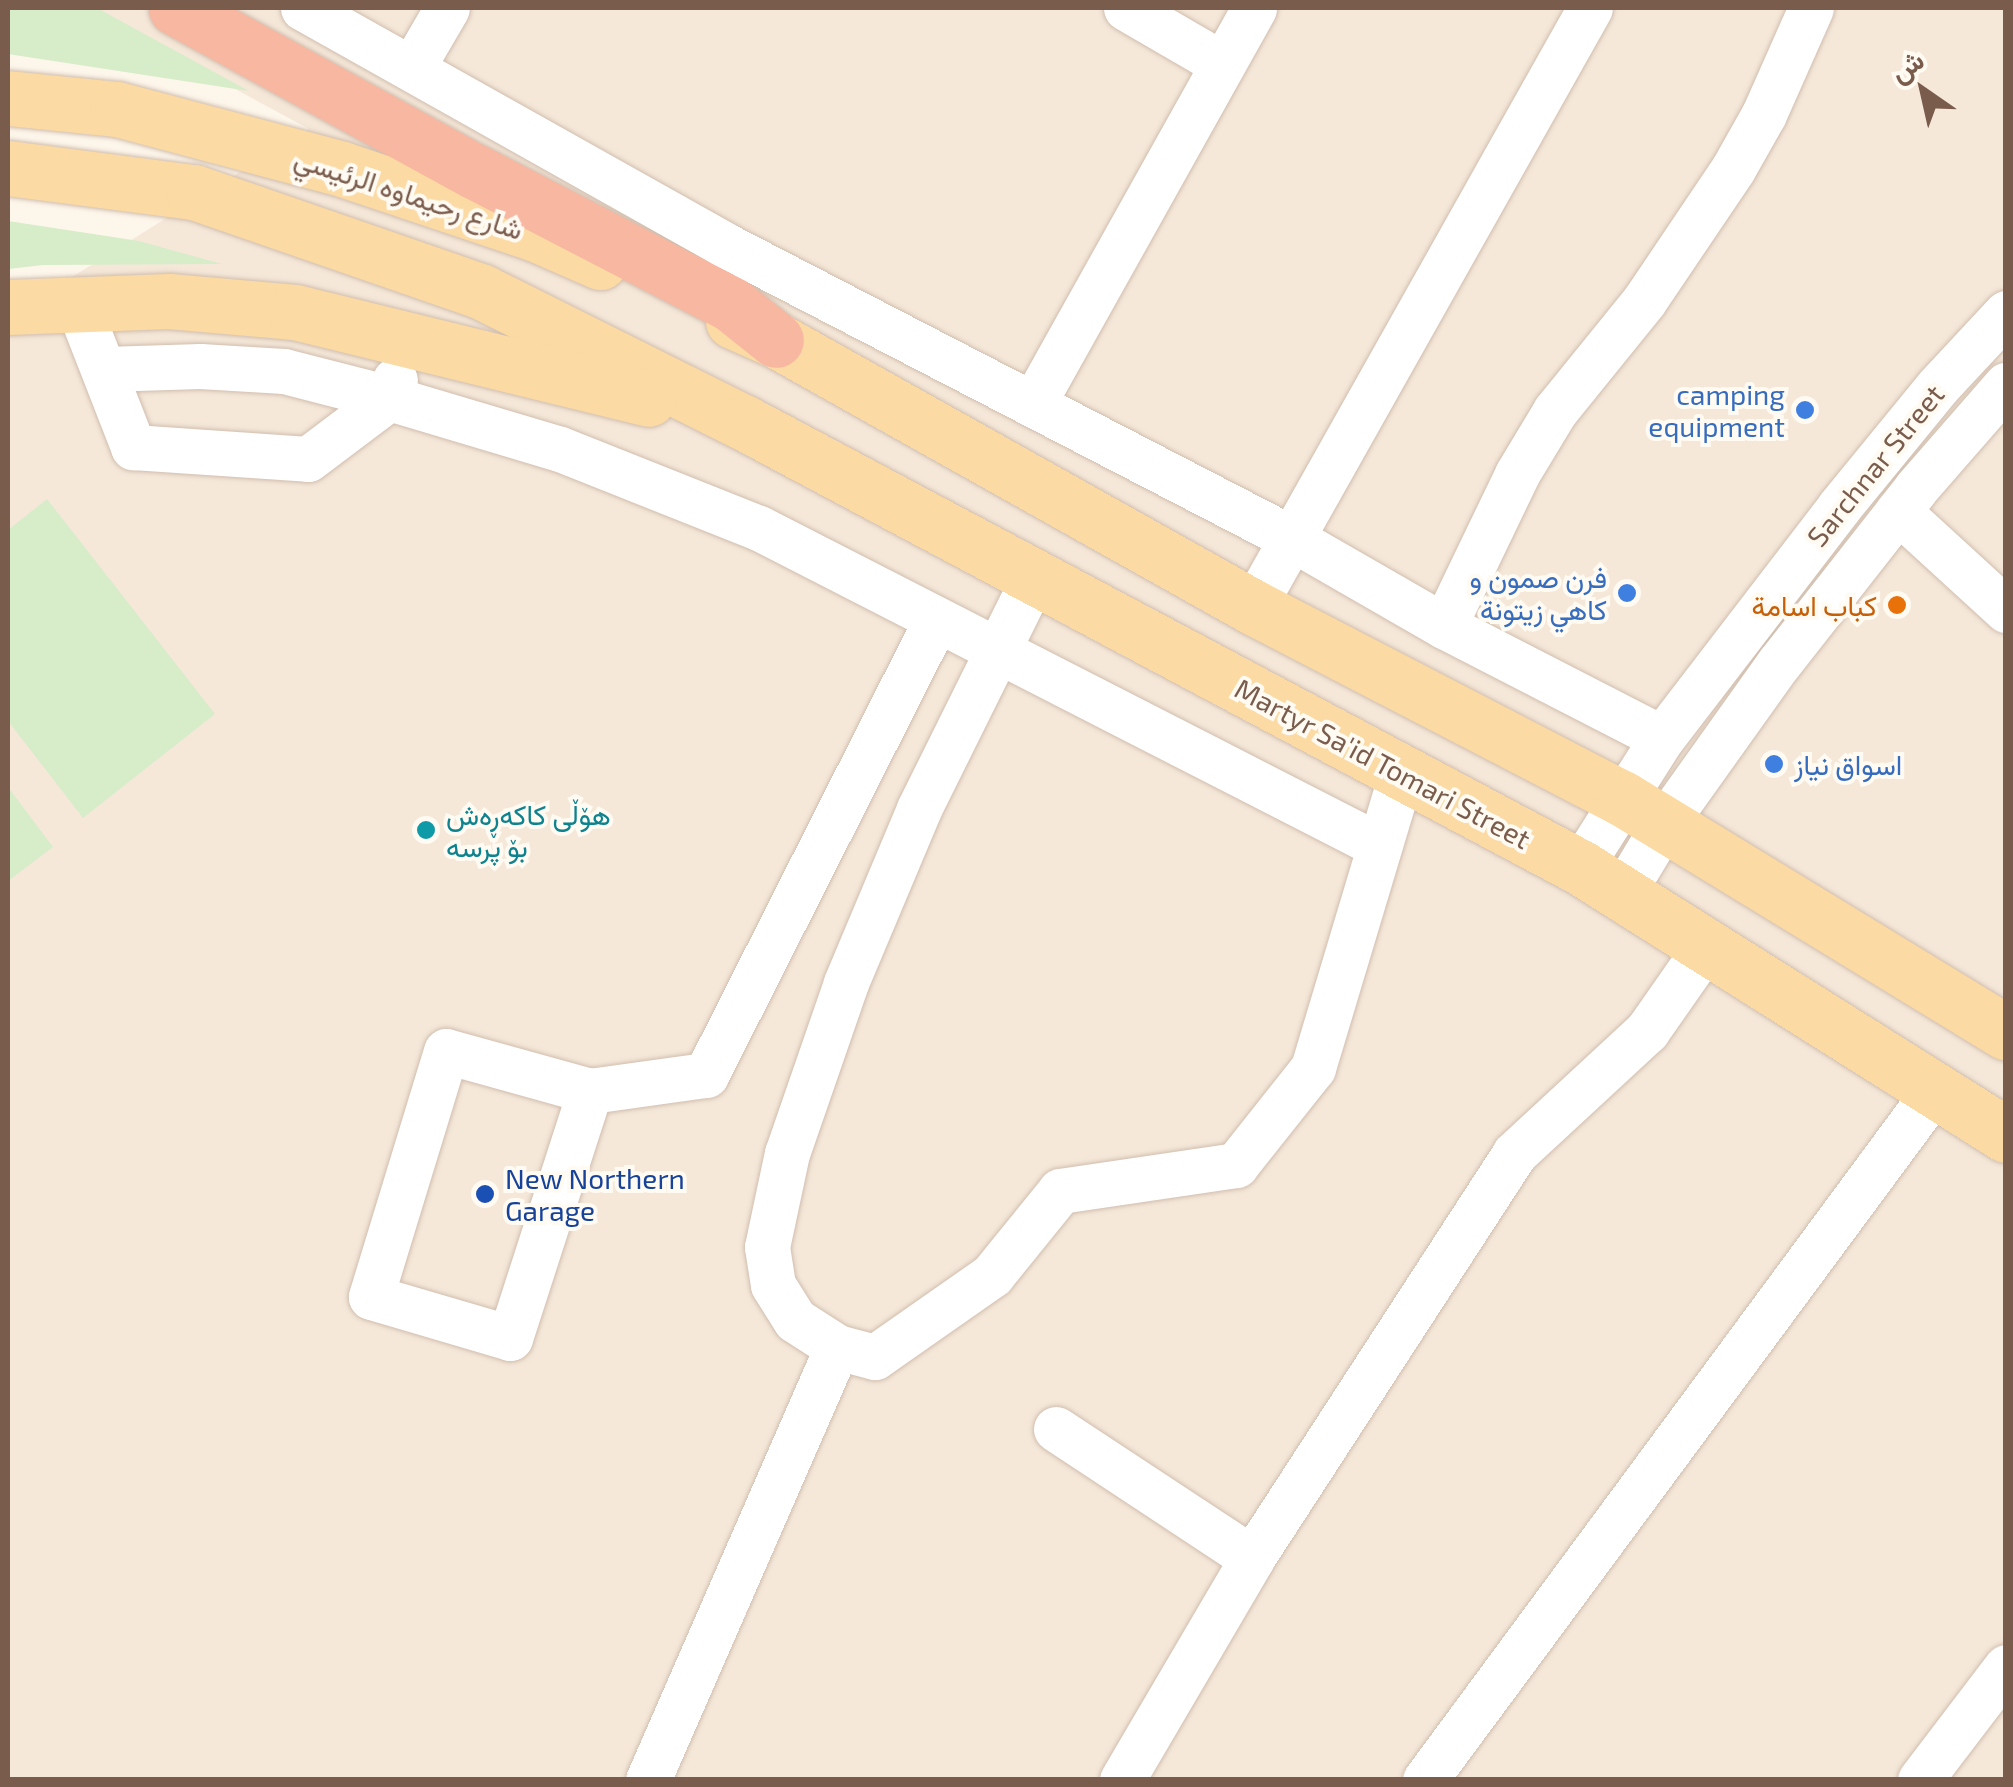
<!DOCTYPE html>
<html>
<head>
<meta charset="utf-8">
<style>
	body { margin:0 }
	#map { position:relative; width:2013px; height:1787px; overflow:hidden; background:#fdf6eb; font-family:"Exo 2",Vazirmatn,sans-serif }
	div>[style] { position:absolute }
	.residential>* { inset:0; background:#f5e8d9 }
	.green>* { inset:0; background:#d7ecc8 }
	.roads { filter:drop-shadow(0 0 2px #d1beaf) drop-shadow(0 0 2px #d1beaf) }
	.minor>* { height:45px; margin:-22.5px; padding:0 22.5px; transform-origin:22.5px; border-radius:22.5px; background:#fff }
	.major>* { height:55px; margin:-27.5px; padding:0 27.5px; transform-origin:27.5px; border-radius:27.5px; background:#fbdaa3 }
	.highway>* { height:55px; margin:-27.5px; padding:0 27.5px; transform-origin:27.5px; border-radius:27.5px; background:#f7b7a1 }
	.dots>* { width:28px; height:28px; translate:-50% -50%; box-sizing:border-box; border:5px solid #fffaf2; border-radius:50% }
	span { translate:-50% -50%; white-space:nowrap; text-align:center; line-height:1.15; -webkit-text-stroke:8px #fffaf2; paint-order:stroke }
	.street-label { font-size:28px; color:#7a5c4c }
	.shop-label { font-size:28px; color:#366cbe }
	.right { translate:-100% -50%; text-align:right }
	.left { translate:0 -50%; text-align:left }
	.food-label { font-size:28px; color:#c56008 }
	.culture-label { font-size:28px; color:#0d838f }
	.transit-label { font-size:28px; color:#164399 }
	.frame { position:absolute; inset:0; border:10px solid #7a5c4c; pointer-events:none }
	.north { position:absolute; left:1873px; top:40px; width:100px; height:100px; -webkit-text-stroke:8px #fffaf2; paint-order:stroke; rotate:326deg; font-size:28px; font-weight:700; line-height:40px; text-align:center; color:#7a5c4c }
	.north::after { content:''; display:block; margin:auto; width:35px; height:45px; background:#7a5c4c; clip-path:polygon(50% 0,100% 100%,50% 72%,0 100%) }
</style>
</head>
<body>
<div id="map">
	<div class="residential">
		<i style="clip-path:polygon(86px 8px,2005px 8px,2005px 1779px,8px 1780px,8px 317px,309px 129px)"></i>
	</div>
	<div class="green">
		<i style="clip-path:polygon(8px 8px,97px 8px,249px 91px,8px 54px)"></i>
		<i style="clip-path:polygon(8px 221px,139px 241px,222px 264px,43px 265px,8px 269px)"></i>
		<i style="clip-path:polygon(47px 499px,215px 714px,83px 818px,8px 721px,8px 530px)"></i>
		<i style="clip-path:polygon(8px 787px,53px 847px,8px 881px)"></i>
	</div>
	<div class="roads">
		<div class="minor">
			<i style="left:303px;top:8px;width:482px;rotate:29.3deg"></i>
			<i style="left:723px;top:244px;width:640px;rotate:27.37deg"></i>
			<i style="left:1291px;top:538px;width:177px;rotate:29.9deg"></i>
			<i style="left:1444px;top:626px;width:245px;rotate:27.2deg"></i>
			<i style="left:1126px;top:8px;width:110px;rotate:30.1deg"></i>
			<i style="left:412px;top:68px;width:69px;rotate:-59.7deg"></i>
			<i style="left:77px;top:303px;width:155px;rotate:68.7deg"></i>
			<i style="left:133px;top:447px;width:175px;rotate:3.9deg"></i>
			<i style="left:308px;top:459px;width:101px;rotate:-37deg"></i>
			<i style="left:389px;top:398px;width:19px;rotate:-72deg"></i>
			<i style="left:104px;top:369px;width:96px;rotate:-1.8deg"></i>
			<i style="left:200px;top:366px;width:84px;rotate:3.4deg"></i>
			<i style="left:284px;top:371px;width:108px;rotate:14.4deg"></i>
			<i style="left:389px;top:398px;width:178px;rotate:16.6deg"></i>
			<i style="left:560px;top:449px;width:214px;rotate:21.7deg"></i>
			<i style="left:759px;top:528px;width:695px;rotate:27.12deg"></i>
			<i style="left:1033px;top:404px;width:453px;rotate:-60.8deg"></i>
			<i style="left:1898px;top:511px;width:147px;rotate:42.5deg"></i>
			<i style="left:1033px;top:579px;width:257px;rotate:116.4deg"></i>
			<i style="left:919px;top:809px;width:189px;rotate:112.8deg"></i>
			<i style="left:846px;top:983px;width:180px;rotate:109.1deg"></i>
			<i style="left:787px;top:1153px;width:96px;rotate:102deg"></i>
			<i style="left:767px;top:1247px;width:38px;rotate:81deg"></i>
			<i style="left:773px;top:1285px;width:41px;rotate:57.8deg"></i>
			<i style="left:795px;top:1320px;width:50px;rotate:32.7deg"></i>
			<i style="left:837px;top:1347px;width:39px;rotate:15deg"></i>
			<i style="left:875px;top:1357px;width:143px;rotate:-35deg"></i>
			<i style="left:992px;top:1275px;width:108px;rotate:-51deg"></i>
			<i style="left:1060px;top:1191px;width:178px;rotate:-8.4deg"></i>
			<i style="left:1236px;top:1165px;width:124px;rotate:-51.6deg"></i>
			<i style="left:1313px;top:1068px;width:309px;rotate:-73.3deg"></i>
			<i style="left:1253px;top:607px;width:687px;rotate:-60.64deg"></i>
			<i style="left:1444px;top:626px;width:169px;rotate:-64.3deg"></i>
			<i style="left:1517px;top:474px;width:74px;rotate:-58.9deg"></i>
			<i style="left:1555px;top:411px;width:141px;rotate:-51deg"></i>
			<i style="left:1644px;top:301px;width:159px;rotate:-56deg"></i>
			<i style="left:1733px;top:169px;width:63px;rotate:-60.6deg"></i>
			<i style="left:1764px;top:114px;width:116px;rotate:-66.1deg"></i>
			<i style="left:1580px;top:867px;width:153px;rotate:-57.6deg"></i>
			<i style="left:1662px;top:738px;width:291px;rotate:-52.5deg"></i>
			<i style="left:1839px;top:507px;width:156px;rotate:-50.7deg"></i>
			<i style="left:1938px;top:386px;width:100px;rotate:-47deg"></i>
			<i style="left:1622px;top:894px;width:82px;rotate:-59deg"></i>
			<i style="left:1664px;top:824px;width:198px;rotate:-54.5deg"></i>
			<i style="left:1779px;top:663px;width:222px;rotate:-51.9deg"></i>
			<i style="left:1916px;top:488px;width:137px;rotate:-48.9deg"></i>
			<i style="left:590px;top:1091px;width:149px;rotate:-164.5deg"></i>
			<i style="left:446px;top:1051px;width:257px;rotate:107deg"></i>
			<i style="left:371px;top:1297px;width:145px;rotate:16.4deg"></i>
			<i style="left:510px;top:1338px;width:260px;rotate:-72.1deg"></i>
			<i style="left:590px;top:1091px;width:117px;rotate:-7.9deg"></i>
			<i style="left:706px;top:1075px;width:510px;rotate:-63.18deg"></i>
			<i style="left:1056px;top:1429px;width:235px;rotate:33.4deg"></i>
			<i style="left:648px;top:1780px;width:472px;rotate:-66.4deg"></i>
			<i style="left:1122px;top:1780px;width:257px;rotate:-59.6deg"></i>
			<i style="left:1252px;top:1558px;width:482px;rotate:-57deg"></i>
			<i style="left:1514px;top:1154px;width:181px;rotate:-42.8deg"></i>
			<i style="left:1647px;top:1031px;width:105px;rotate:-55.1deg"></i>
			<i style="left:1425px;top:1780px;width:858px;rotate:-53.53deg"></i>
			<i style="left:1920px;top:1780px;width:142px;rotate:-52.7deg"></i>
		</div>
		<div class="major">
			<i style="left:8px;top:98px;width:110px;rotate:5.8deg"></i>
			<i style="left:117px;top:109px;width:233px;rotate:14.9deg"></i>
			<i style="left:342px;top:169px;width:205px;rotate:18.5deg"></i>
			<i style="left:536px;top:234px;width:70px;rotate:23.6deg"></i>
			<i style="left:8px;top:168px;width:188px;rotate:7.4deg"></i>
			<i style="left:194px;top:192px;width:305px;rotate:19.1deg"></i>
			<i style="left:482px;top:292px;width:292px;rotate:26.5deg"></i>
			<i style="left:743px;top:422px;width:948px;rotate:28deg"></i>
			<i style="left:1580px;top:867px;width:503px;rotate:32.17deg"></i>
			<i style="left:8px;top:307px;width:161px;rotate:-2.1deg"></i>
			<i style="left:169px;top:301px;width:126px;rotate:5deg"></i>
			<i style="left:295px;top:312px;width:364px;rotate:13.8deg"></i>
			<i style="left:733px;top:321px;width:47px;rotate:23.8deg"></i>
			<i style="left:776px;top:340px;width:547px;rotate:29.24deg"></i>
			<i style="left:1253px;top:607px;width:416px;rotate:27.4deg"></i>
			<i style="left:1622px;top:798px;width:450px;rotate:31.4deg"></i>
		</div>
		<div class="highway">
			<i style="left:176px;top:8px;width:340px;rotate:28.7deg"></i>
			<i style="left:474px;top:171px;width:291px;rotate:27.4deg"></i>
			<i style="left:732px;top:305px;width:56px;rotate:38.5deg"></i>
		</div>
	</div>
	<div class="dots">
		<i style="left:1805px;top:410px;background:#3f7fe0"></i>
		<i style="left:1627px;top:593px;background:#3f7fe0"></i>
		<i style="left:1897px;top:605px;background:#e8710a"></i>
		<i style="left:1774px;top:764px;background:#3f7fe0"></i>
		<i style="left:426px;top:830px;background:#0f9aa8"></i>
		<i style="left:485px;top:1194px;background:#1a4fb4"></i>
	</div>
	<div class="street-label">
		<span style="left:409px;top:193px;rotate:18deg">شارع رحيماوه الرئيسي</span>
		<span style="left:1875px;top:465px;rotate:-51deg">Sarchnar Street</span>
		<span style="left:1383px;top:763px;rotate:28deg">Martyr Sa'id Tomari Street</span>
	</div>
	<div class="shop-label">
		<span class="right" style="left:1785px;top:410px">camping<br>equipment</span>
		<span class="right" style="left:1607px;top:593px">فرن صمون و<br>كاهي زيتونة</span>
		<span class="left" style="left:1794px;top:764px">اسواق نياز</span>
	</div>
	<div class="food-label">
		<span class="right" style="left:1877px;top:605px">كباب اسامة</span>
	</div>
	<div class="culture-label">
		<span class="left" style="left:446px;top:830px">هۆڵی کاکەڕەش<br>بۆ پرسە</span>
	</div>
	<div class="transit-label">
		<span class="left" style="left:505px;top:1194px">New Northern<br>Garage</span>
	</div>
	<div class="frame"></div>
	<div class="north">ش</div>
</div>
</body>
</html>
